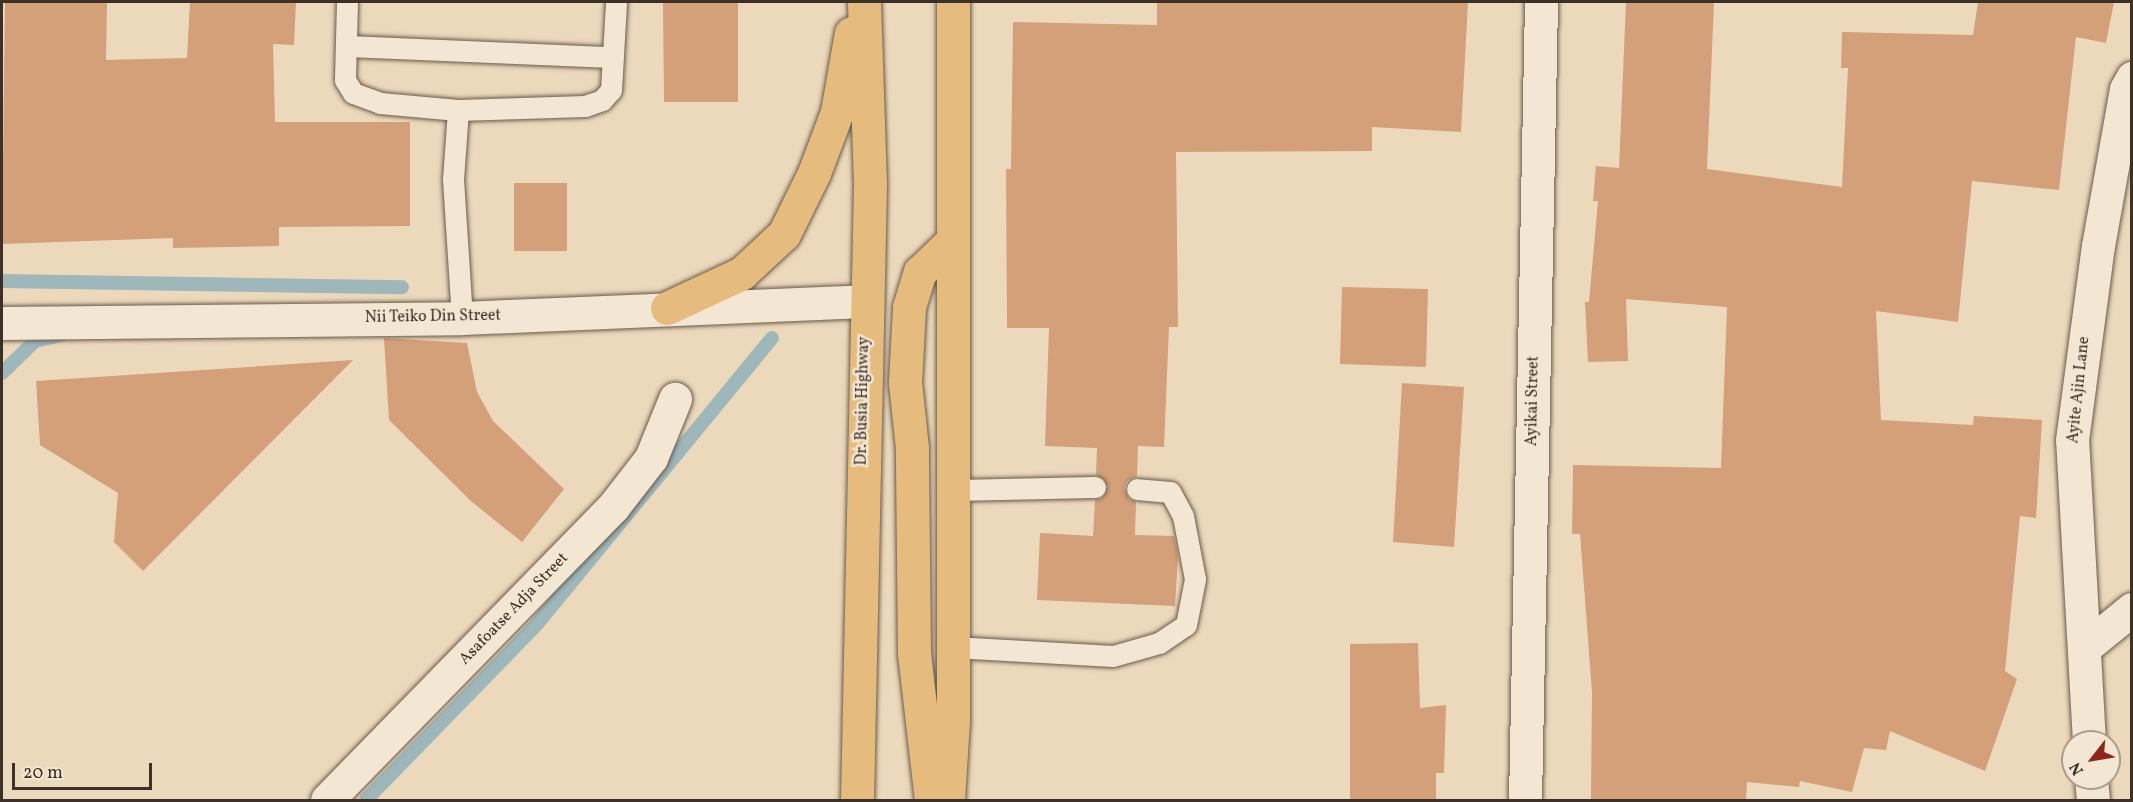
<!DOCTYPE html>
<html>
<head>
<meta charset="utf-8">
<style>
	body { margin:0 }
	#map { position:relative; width:2133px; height:802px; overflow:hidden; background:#ecd9bb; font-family:Vollkorn,serif }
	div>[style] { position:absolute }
	.stream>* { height:14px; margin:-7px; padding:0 7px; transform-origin:7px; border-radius:7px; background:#9db7bb }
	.building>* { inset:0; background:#d3a07a }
	.roads { filter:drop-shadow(0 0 2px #695a4b) drop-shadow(0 0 2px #695a4b) }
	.lane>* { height:21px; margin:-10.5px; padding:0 10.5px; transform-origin:10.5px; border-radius:10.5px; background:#f3e6d3 }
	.street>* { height:33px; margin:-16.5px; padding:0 16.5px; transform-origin:16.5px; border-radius:16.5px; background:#f3e6d3 }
	.highway>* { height:33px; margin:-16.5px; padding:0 16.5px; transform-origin:16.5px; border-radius:16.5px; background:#e6bc7e }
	span { translate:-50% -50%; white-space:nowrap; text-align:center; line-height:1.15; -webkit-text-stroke:5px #f3e6d3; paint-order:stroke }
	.street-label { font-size:16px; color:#3d3026 }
	.frame { position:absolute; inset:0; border:3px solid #3d3026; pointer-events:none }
	.north { position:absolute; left:2061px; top:730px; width:60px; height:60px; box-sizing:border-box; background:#f3e6d3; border:2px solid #aa9d8e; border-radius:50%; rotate:239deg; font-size:16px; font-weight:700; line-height:24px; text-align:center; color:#3d3026 }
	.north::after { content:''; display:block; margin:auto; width:21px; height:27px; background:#8f2418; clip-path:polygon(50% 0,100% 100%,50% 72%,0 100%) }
	.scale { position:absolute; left:12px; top:763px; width:140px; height:27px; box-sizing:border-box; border:3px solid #3d3026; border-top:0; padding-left:8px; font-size:18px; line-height:21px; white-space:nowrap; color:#3d3026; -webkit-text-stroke:4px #f3e6d3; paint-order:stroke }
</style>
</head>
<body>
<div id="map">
	<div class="stream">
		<i style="left:2px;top:281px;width:400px;rotate:0.9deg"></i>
		<i style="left:2px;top:373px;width:46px;rotate:-44.1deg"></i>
		<i style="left:35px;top:341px;width:27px;rotate:-13deg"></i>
		<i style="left:366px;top:800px;width:245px;rotate:-45.8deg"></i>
		<i style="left:537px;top:624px;width:370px;rotate:-50.6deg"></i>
	</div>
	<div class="building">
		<i style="clip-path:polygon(5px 2px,107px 2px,106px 60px,187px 58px,190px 2px,296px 2px,294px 45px,273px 44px,275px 122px,410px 122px,410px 226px,279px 227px,279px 246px,173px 248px,173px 238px,2px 244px)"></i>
		<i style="clip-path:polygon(663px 2px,738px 2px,738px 102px,664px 102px)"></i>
		<i style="clip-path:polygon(1157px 2px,1468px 2px,1461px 132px,1372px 127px,1372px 151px,1176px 152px,1178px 327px,1169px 327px,1164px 447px,1138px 446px,1137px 476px,1127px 481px,1124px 488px,1129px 499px,1136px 502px,1135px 535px,1174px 536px,1178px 556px,1175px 606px,1037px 600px,1040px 533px,1093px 536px,1095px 500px,1102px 498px,1108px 486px,1096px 474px,1097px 448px,1045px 446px,1049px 328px,1007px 328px,1006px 169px,1011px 169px,1013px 22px,1157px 25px)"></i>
		<i style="clip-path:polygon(1626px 2px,1714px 2px,1707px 169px,1842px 187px,1848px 68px,1841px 68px,1842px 32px,1973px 35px,1978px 2px,2114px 2px,2106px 43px,2076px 37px,2059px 190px,1972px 181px,1958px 322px,1876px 311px,1881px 420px,1973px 425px,1974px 416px,2042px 420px,2036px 518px,2020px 516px,2005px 671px,2017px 679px,1985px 771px,1890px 731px,1886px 750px,1864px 748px,1852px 792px,1800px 781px,1799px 787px,1747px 782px,1746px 801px,1591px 801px,1592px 692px,1580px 534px,1572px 534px,1573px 465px,1721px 468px,1727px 307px,1626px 299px,1628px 361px,1588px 362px,1585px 302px,1589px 302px,1598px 201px,1593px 201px,1596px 166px,1619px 168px)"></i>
		<i style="clip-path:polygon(514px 183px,567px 183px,567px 251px,514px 251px)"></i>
		<i style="clip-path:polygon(1342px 287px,1428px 289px,1426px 367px,1340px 364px)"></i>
		<i style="clip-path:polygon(384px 338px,467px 343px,477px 392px,493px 421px,564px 489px,522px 542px,472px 502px,389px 420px)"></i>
		<i style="clip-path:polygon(353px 360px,143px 571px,114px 542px,118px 493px,40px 445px,36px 381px)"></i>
		<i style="clip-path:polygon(1402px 383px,1464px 387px,1454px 547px,1393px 542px)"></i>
		<i style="clip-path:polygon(1418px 643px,1420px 708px,1446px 705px,1444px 773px,1436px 773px,1436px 801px,1350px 801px,1350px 644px)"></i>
	</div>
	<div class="roads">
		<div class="lane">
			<i style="left:347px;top:2px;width:78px;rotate:91.5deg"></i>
			<i style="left:345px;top:80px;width:15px;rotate:58deg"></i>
			<i style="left:353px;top:93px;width:29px;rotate:20deg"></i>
			<i style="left:380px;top:103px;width:78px;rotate:5.1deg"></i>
			<i style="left:458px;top:110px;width:127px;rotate:-1.8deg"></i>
			<i style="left:585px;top:106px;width:18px;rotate:-19deg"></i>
			<i style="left:602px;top:100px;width:13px;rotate:-48deg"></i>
			<i style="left:611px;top:90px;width:88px;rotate:-86.7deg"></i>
			<i style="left:346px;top:46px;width:267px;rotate:2.4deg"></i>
			<i style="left:458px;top:110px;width:69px;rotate:94.1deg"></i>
			<i style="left:453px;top:179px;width:139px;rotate:86.3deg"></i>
			<i style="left:954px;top:490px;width:141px;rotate:-1.2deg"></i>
			<i style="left:953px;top:647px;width:160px;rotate:3.2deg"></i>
			<i style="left:1113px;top:656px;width:48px;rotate:-15.8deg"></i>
			<i style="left:1159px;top:643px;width:32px;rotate:-34deg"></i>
			<i style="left:1186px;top:625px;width:47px;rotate:-78.9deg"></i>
			<i style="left:1195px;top:579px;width:64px;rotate:-100.8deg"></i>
			<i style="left:1183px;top:516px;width:27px;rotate:-118deg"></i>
			<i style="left:1170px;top:492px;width:33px;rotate:-175deg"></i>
		</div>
		<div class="street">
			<i style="left:2px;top:323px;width:460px;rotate:-0.6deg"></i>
			<i style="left:462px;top:318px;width:403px;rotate:-2.4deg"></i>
			<i style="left:2084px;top:648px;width:62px;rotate:-39.1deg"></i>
			<i style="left:2089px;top:742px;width:302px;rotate:-93.2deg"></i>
			<i style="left:2072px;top:440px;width:196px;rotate:-82.4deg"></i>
			<i style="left:2098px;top:246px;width:159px;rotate:-79.9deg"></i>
			<i style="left:2126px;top:89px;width:13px;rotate:-61deg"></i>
			<i style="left:2091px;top:778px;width:22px;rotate:85deg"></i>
			<i style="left:327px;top:800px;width:409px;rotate:-45.7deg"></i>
			<i style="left:613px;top:507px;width:62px;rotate:-52.2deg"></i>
			<i style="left:651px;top:458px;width:64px;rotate:-67.9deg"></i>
			<i style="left:1525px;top:800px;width:798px;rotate:-88.85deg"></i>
		</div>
		<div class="highway">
			<i style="left:667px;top:308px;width:83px;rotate:-25deg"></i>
			<i style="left:742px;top:273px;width:57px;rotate:-42.9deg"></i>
			<i style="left:784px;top:234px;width:68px;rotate:-63.8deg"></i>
			<i style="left:814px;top:173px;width:65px;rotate:-69.3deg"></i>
			<i style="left:837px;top:112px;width:80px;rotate:-80deg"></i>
			<i style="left:857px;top:800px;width:616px;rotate:-88.79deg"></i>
			<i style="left:870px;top:184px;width:182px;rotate:-91.9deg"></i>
			<i style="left:931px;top:800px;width:148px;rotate:-96.6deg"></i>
			<i style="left:914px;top:653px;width:205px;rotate:-90.6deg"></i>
			<i style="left:912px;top:448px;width:66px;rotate:-96.1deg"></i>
			<i style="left:905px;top:382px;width:75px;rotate:-86.9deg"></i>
			<i style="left:909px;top:307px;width:37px;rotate:-73deg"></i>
			<i style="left:920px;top:272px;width:43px;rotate:-44.1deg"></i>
			<i style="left:948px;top:800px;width:80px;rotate:-86.4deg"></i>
			<i style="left:953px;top:720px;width:718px;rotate:-90deg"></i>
		</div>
	</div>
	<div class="street-label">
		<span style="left:433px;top:317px;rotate:-1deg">Nii Teiko Din Street</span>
		<span style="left:2079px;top:390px;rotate:-84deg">Ayite Ajin Lane</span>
		<span style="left:863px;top:401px;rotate:-89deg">Dr. Busia Highway</span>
		<span style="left:1533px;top:401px;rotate:-89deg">Ayikai Street</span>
		<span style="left:514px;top:609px;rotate:-46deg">Asafoatse Adja Street</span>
	</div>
	<div class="frame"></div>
	<div class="north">N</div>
	<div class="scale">20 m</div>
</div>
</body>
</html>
